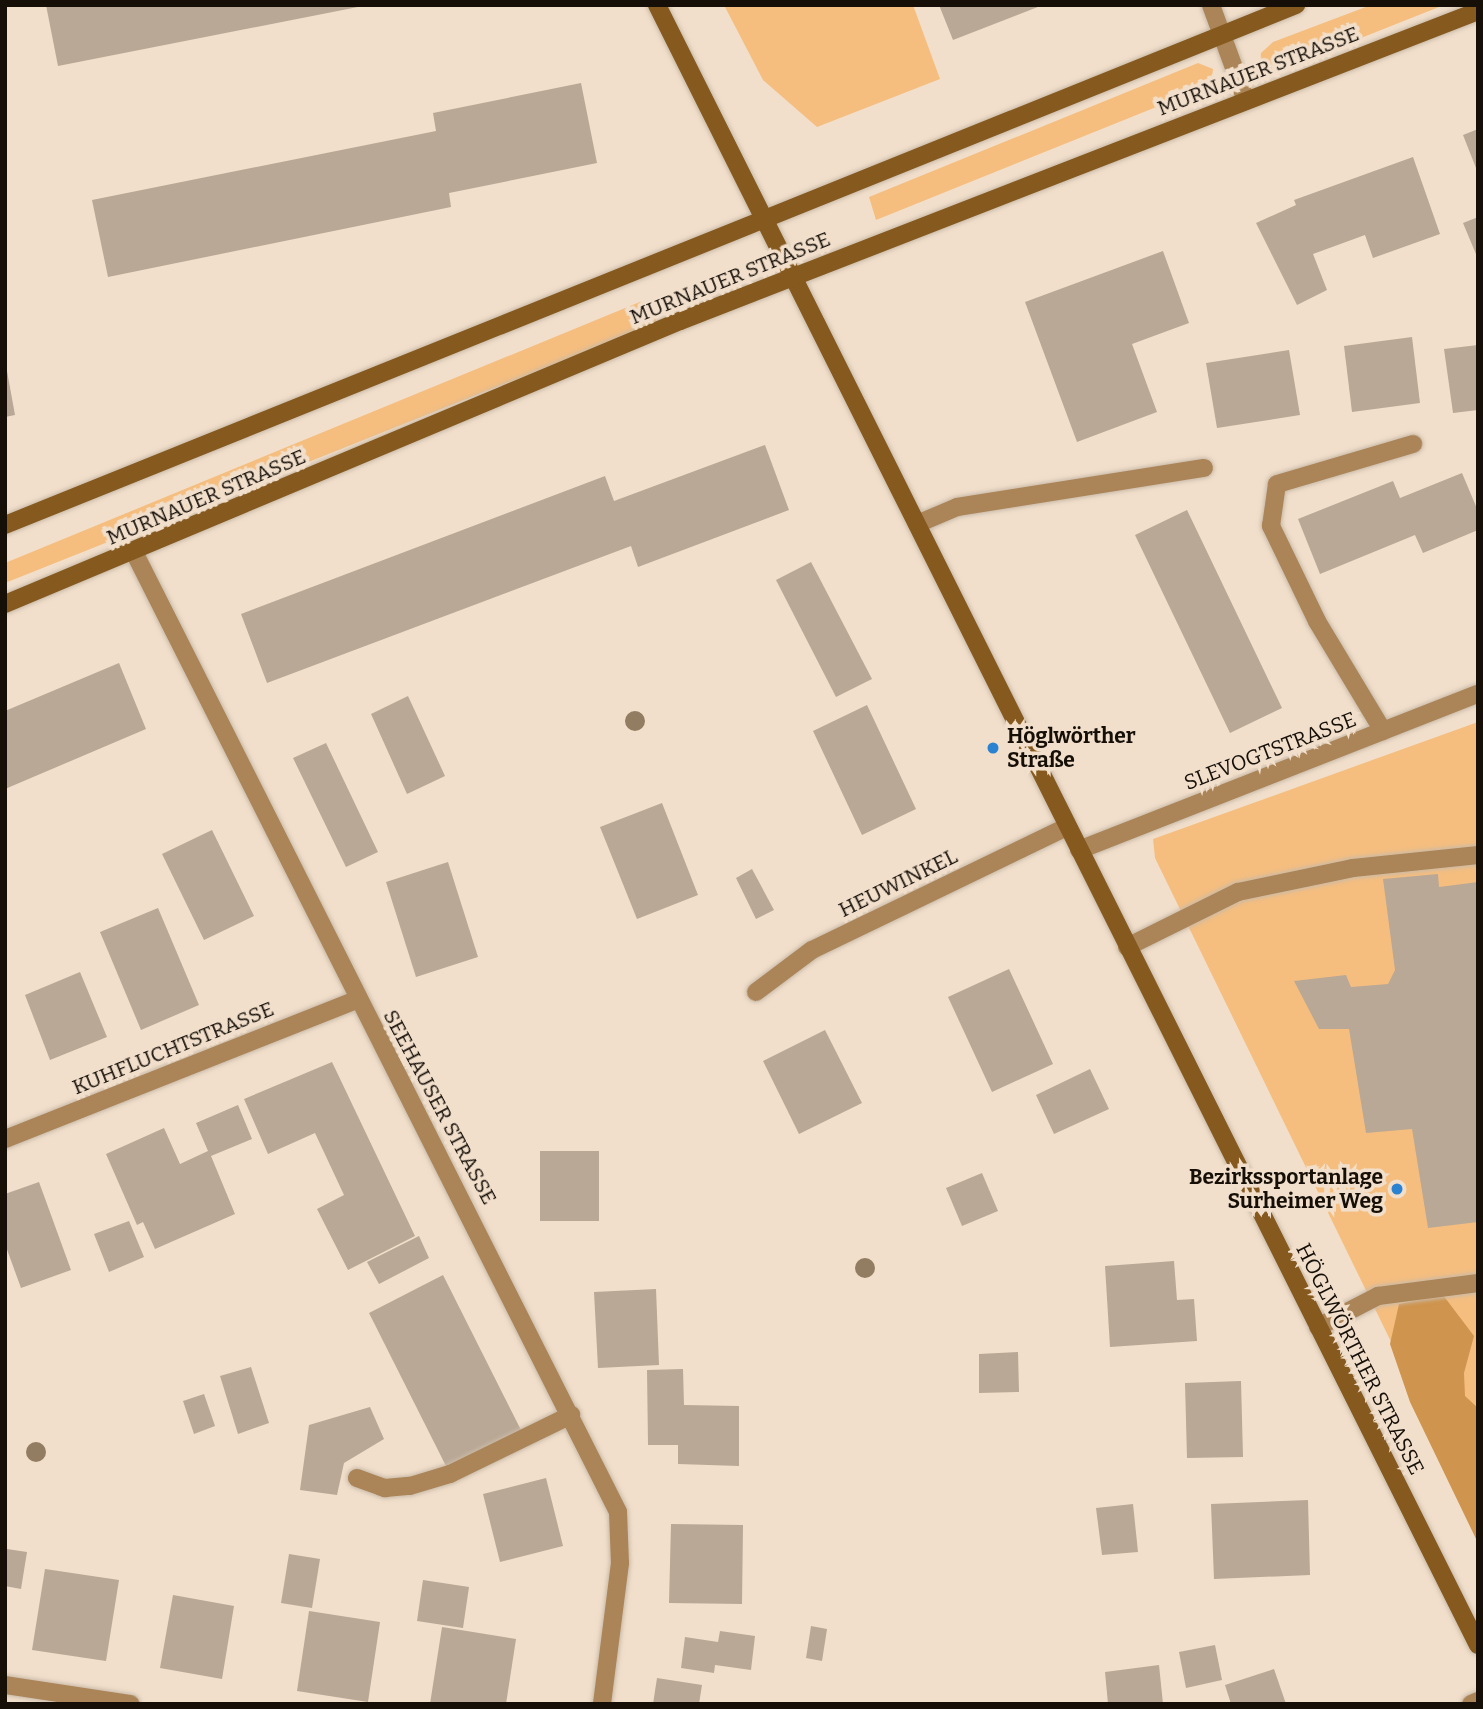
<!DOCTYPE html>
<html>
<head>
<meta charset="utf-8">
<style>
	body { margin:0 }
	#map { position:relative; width:1483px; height:1709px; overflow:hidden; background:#f1dfcb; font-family:Bitter,serif }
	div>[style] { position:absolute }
	.green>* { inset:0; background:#f5be7f }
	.forest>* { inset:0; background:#cf944d }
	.building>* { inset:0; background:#b9a895 }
	.roads { filter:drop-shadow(0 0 2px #c9baa8) drop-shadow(0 0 2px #c9baa8) }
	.lane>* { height:18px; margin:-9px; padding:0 9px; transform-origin:9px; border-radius:9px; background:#ab8457 }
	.street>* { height:18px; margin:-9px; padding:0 9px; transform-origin:9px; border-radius:9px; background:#ab8457 }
	.secondary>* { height:18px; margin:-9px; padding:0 9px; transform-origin:9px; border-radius:9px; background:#86591e }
	.trees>* { width:20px; height:20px; margin:-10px; border-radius:50%; background:#927d63 }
	.dots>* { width:19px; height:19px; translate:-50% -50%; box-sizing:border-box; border:4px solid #f1dfcb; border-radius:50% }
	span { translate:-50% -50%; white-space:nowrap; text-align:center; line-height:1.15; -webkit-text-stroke:7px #f1dfcb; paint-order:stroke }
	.street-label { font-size:21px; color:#150f08 }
	.poi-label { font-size:21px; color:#150f08; font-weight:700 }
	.left { translate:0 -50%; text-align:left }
	.right { translate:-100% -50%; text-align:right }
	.frame { position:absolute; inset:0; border:7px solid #150f08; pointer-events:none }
</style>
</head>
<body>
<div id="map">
	<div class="green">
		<i style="clip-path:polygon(724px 5px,913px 5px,940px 79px,817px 127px,763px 80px)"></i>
		<i style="clip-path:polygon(1371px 5px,1444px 5px,1283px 69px,1271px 71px,1260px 63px,1261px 53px,1273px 42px)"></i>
		<i style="clip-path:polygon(1198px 63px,1213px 69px,1211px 85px,876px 220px,869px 197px)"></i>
		<i style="clip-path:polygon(647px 299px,657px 323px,5px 583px,5px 563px)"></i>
		<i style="clip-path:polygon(1478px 722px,1478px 1520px,1155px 858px,1153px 839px)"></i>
	</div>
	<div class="forest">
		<i style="clip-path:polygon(1443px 1295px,1474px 1336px,1464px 1373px,1465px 1396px,1478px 1408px,1478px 1543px,1410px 1402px,1390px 1344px,1399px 1304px)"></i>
	</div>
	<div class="building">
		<i style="clip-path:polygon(46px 5px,363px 5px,363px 6px,58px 66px)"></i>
		<i style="clip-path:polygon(939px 5px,1043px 5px,953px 40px)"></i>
		<i style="clip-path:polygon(581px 83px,597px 163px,449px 193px,451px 207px,108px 277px,92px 200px,436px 131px,433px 113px)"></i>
		<i style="clip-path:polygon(1478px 129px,1478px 173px,1463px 135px)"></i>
		<i style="clip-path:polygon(1413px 157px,1440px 234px,1373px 258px,1365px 235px,1313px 254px,1327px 290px,1297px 305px,1256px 223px,1296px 205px,1294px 200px)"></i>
		<i style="clip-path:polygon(1478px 217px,1478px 259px,1463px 223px)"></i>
		<i style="clip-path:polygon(1163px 251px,1189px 323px,1132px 344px,1157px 412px,1077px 442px,1025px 302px)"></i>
		<i style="clip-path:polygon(1412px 337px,1420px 403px,1352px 412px,1344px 346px)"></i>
		<i style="clip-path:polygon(1478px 345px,1478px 410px,1453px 413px,1444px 349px)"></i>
		<i style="clip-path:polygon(1289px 350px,1300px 415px,1217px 428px,1206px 363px)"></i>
		<i style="clip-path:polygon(5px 360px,15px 415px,5px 417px)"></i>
		<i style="clip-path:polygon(765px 445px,789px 510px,638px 567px,631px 546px,267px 683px,241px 614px,605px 476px,614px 501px)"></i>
		<i style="clip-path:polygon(1462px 473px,1478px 511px,1478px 530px,1423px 553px,1415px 535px,1320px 574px,1298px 519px,1393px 481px,1400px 498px)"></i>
		<i style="clip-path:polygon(1187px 510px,1282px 708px,1230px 733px,1135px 535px)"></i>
		<i style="clip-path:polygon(811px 562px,872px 679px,836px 697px,776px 580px)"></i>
		<i style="clip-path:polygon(119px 663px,146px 729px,5px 789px,5px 711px)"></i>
		<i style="clip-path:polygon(408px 696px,445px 776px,407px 794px,371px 714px)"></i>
		<i style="clip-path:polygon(867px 705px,916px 809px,862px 835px,813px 731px)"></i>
		<i style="clip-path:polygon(326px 743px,378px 852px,346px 867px,293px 758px)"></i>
		<i style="clip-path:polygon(662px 803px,698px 895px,637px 919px,600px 827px)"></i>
		<i style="clip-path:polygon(212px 830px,254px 916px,204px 940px,162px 854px)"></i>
		<i style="clip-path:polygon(448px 862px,478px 957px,416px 977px,386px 882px)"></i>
		<i style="clip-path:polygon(752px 869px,774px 910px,756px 919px,736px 878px)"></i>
		<i style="clip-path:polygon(1438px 874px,1439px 887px,1478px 882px,1478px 1222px,1428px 1228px,1412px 1129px,1366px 1133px,1349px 1029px,1319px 1029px,1294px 981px,1346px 975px,1351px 987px,1388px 984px,1395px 970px,1383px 879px)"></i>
		<i style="clip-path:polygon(158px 908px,199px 1005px,141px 1030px,100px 932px)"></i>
		<i style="clip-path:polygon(1009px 969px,1053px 1064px,992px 1092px,948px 997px)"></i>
		<i style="clip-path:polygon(80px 972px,107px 1037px,50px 1060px,25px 995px)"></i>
		<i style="clip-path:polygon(825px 1030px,862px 1103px,799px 1134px,763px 1061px)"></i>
		<i style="clip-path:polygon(332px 1062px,415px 1236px,348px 1270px,317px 1209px,344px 1195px,315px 1133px,268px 1154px,244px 1099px)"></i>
		<i style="clip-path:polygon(1090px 1069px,1109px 1109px,1054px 1134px,1036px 1095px)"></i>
		<i style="clip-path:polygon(238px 1105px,252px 1139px,211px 1156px,235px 1214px,155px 1249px,143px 1222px,137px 1225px,106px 1154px,164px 1128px,180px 1164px,208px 1151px,196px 1123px)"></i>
		<i style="clip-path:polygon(540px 1151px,599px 1151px,599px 1221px,540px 1221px)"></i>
		<i style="clip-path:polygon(982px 1173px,998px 1211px,962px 1226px,946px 1188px)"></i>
		<i style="clip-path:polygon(39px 1182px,71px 1270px,21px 1288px,5px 1244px,5px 1194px)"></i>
		<i style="clip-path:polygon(129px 1221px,144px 1257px,109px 1272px,94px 1234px)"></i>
		<i style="clip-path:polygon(419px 1236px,429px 1258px,379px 1284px,367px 1262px)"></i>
		<i style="clip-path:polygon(1174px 1261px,1177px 1300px,1194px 1299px,1197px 1341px,1110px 1347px,1105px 1266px)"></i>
		<i style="clip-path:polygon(443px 1275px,523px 1434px,449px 1472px,369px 1313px)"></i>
		<i style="clip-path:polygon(656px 1289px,659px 1365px,598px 1368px,594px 1292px)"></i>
		<i style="clip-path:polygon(1018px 1352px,1019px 1392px,979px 1393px,979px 1354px)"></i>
		<i style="clip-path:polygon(251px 1367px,269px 1423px,238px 1434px,220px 1376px)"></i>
		<i style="clip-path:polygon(683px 1369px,684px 1405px,739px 1406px,739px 1466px,678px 1464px,678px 1445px,648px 1445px,647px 1370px)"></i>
		<i style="clip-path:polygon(1241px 1381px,1243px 1457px,1187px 1458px,1185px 1383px)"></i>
		<i style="clip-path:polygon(204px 1394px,215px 1426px,194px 1434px,183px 1401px)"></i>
		<i style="clip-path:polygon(370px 1407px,384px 1439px,344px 1463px,337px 1495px,300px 1490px,309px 1425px)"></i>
		<i style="clip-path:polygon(546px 1478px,563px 1546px,500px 1562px,483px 1494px)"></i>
		<i style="clip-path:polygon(1308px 1500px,1310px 1575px,1214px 1579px,1211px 1504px)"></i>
		<i style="clip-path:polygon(1133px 1504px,1138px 1552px,1102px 1555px,1096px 1508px)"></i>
		<i style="clip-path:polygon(671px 1524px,743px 1525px,742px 1604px,669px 1603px)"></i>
		<i style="clip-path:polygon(7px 1549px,27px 1552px,21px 1589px,5px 1586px)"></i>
		<i style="clip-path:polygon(289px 1554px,320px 1559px,312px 1608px,281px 1603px)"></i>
		<i style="clip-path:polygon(45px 1569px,119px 1580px,106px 1661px,32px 1650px)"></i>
		<i style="clip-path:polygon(423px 1580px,469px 1587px,463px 1628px,417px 1621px)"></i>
		<i style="clip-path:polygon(173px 1595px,234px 1606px,222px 1679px,160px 1668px)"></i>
		<i style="clip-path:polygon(309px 1611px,380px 1622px,368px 1702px,297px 1691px)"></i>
		<i style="clip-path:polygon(811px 1626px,827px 1629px,822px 1661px,806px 1658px)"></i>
		<i style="clip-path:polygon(442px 1627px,516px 1639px,506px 1704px,430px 1704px)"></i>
		<i style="clip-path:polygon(720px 1631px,755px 1636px,751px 1670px,715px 1665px,714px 1673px,681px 1668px,685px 1637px,718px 1642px)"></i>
		<i style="clip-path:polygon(1215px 1645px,1222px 1680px,1186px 1688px,1179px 1652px)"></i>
		<i style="clip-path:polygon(1159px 1665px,1163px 1704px,1108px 1704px,1105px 1672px)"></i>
		<i style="clip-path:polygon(1274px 1669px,1286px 1704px,1231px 1704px,1225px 1685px)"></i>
		<i style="clip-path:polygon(657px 1678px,702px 1685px,699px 1704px,653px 1704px)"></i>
	</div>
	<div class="roads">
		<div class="lane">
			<i style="left:917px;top:524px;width:43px;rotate:-23deg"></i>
			<i style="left:957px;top:507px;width:250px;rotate:-9deg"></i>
			<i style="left:1383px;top:731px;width:128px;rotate:-121deg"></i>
			<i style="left:1317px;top:621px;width:106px;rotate:-115.8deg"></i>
			<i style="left:1271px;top:526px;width:42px;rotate:-81.9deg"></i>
			<i style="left:1277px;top:484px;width:142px;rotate:-16.4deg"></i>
			<i style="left:1127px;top:947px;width:124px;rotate:-26.4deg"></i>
			<i style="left:1238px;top:892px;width:117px;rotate:-11.8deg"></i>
			<i style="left:1353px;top:868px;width:126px;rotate:-5.9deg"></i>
			<i style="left:1318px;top:1327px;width:68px;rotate:-27.3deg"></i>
			<i style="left:1378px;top:1296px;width:101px;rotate:-7.4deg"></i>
			<i style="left:357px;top:1478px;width:30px;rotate:20deg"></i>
			<i style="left:385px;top:1488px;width:25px;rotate:-5deg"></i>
			<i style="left:410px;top:1486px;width:42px;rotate:-16.7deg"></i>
			<i style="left:450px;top:1474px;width:135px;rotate:-26deg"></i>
		</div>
		<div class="street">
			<i style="left:1211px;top:5px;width:99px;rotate:69.9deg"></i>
			<i style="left:134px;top:552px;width:1075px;rotate:63.24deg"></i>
			<i style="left:618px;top:1512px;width:51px;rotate:87.8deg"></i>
			<i style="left:620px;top:1563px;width:142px;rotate:97.3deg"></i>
			<i style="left:1079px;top:850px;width:428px;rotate:-21.4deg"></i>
			<i style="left:756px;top:992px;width:70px;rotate:-36.9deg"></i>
			<i style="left:812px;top:950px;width:283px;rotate:-25.8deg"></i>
			<i style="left:5px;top:1139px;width:380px;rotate:-21.6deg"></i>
			<i style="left:5px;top:1685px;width:127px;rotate:8.6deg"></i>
			<i style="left:1471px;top:1704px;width:8px;rotate:-23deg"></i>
		</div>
		<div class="secondary">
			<i style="left:657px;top:5px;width:1834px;rotate:63.41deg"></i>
			<i style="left:5px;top:525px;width:1392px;rotate:-21.94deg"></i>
			<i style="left:5px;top:604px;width:732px;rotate:-22.75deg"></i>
			<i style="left:680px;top:321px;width:856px;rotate:-21.23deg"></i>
		</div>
	</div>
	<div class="trees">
		<i style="left:635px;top:721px"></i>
		<i style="left:865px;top:1268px"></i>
		<i style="left:36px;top:1452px"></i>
	</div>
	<div class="dots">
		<i style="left:993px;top:748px;background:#2a82d0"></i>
		<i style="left:1397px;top:1189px;background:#2a82d0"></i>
	</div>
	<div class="street-label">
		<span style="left:1258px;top:71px;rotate:-21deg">MURNAUER STRASSE</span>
		<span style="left:730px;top:278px;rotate:-22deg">MURNAUER STRASSE</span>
		<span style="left:206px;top:497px;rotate:-23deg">MURNAUER STRASSE</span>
		<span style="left:1270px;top:751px;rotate:-21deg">SLEVOGTSTRASSE</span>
		<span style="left:898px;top:883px;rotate:-26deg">HEUWINKEL</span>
		<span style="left:173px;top:1048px;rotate:-22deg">KUHFLUCHTSTRASSE</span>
		<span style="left:440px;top:1107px;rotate:62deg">SEEHAUSER STRASSE</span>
		<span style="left:1360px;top:1359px;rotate:63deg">HÖGLWÖRTHER STRASSE</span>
	</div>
	<div class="poi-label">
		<span class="left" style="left:1007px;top:748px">Höglwörther<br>Straße</span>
		<span class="right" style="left:1383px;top:1189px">Bezirkssportanlage<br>Surheimer Weg</span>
	</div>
	<div class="frame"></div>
</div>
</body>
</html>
